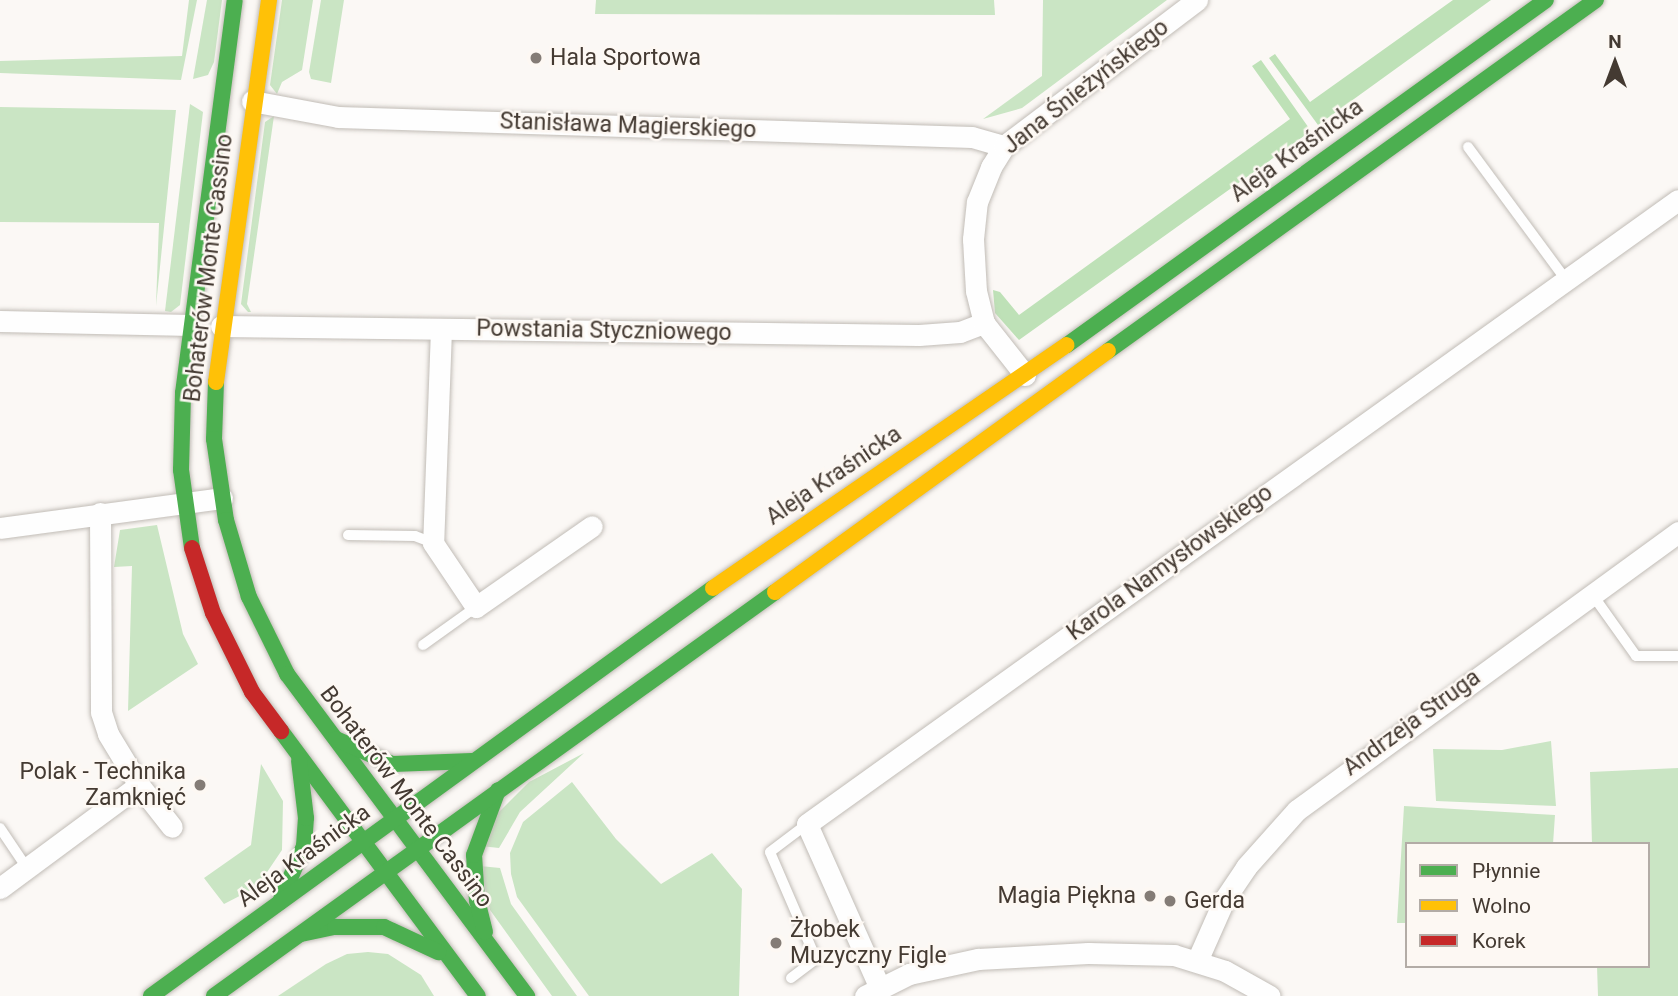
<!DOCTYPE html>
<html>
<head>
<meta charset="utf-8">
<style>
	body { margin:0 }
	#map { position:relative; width:1678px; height:996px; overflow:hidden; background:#fbf8f5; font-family:Roboto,sans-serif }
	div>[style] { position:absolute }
	.green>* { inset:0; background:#cae5c4 }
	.forest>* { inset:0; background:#bee1b7 }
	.roads { filter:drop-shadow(0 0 2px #c1bcb6) drop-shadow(0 0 2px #c1bcb6) }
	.lane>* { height:10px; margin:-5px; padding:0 5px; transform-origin:5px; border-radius:5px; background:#fefefe }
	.street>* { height:21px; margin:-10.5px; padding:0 10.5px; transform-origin:10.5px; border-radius:10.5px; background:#fefefe }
	.fast>* { height:16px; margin:-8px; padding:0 8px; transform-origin:8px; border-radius:8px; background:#4caf50 }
	.slow>* { height:16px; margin:-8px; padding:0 8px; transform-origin:8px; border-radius:8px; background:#ffc107 }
	.jam>* { height:16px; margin:-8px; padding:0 8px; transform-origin:8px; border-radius:8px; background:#c62828 }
	.dots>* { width:19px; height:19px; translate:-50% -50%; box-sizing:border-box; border:4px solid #fdf8f3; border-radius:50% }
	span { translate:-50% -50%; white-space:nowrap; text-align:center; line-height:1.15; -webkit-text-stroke:5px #fdf8f3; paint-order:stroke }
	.poi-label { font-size:23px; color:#443a32 }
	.left { translate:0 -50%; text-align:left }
	.right { translate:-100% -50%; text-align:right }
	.street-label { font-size:23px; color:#443a32 }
	.legend { position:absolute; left:1405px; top:842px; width:245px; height:126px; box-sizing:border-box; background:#fdf8f3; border:2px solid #b3aca6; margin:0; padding:9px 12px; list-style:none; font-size:21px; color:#443a32 }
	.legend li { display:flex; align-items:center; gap:14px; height:35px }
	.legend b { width:35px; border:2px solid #b3aca6 }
	.north { position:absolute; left:1580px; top:28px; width:70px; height:70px; -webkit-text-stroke:5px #fdf8f3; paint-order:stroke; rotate:0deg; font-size:19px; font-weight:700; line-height:28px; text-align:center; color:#443a32 }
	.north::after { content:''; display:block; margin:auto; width:24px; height:32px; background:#443a32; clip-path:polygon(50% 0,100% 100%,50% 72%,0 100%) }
</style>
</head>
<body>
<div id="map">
	<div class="green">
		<i style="clip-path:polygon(189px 0,197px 0,181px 80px,0 73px,0 61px,182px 56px)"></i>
		<i style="clip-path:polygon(207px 0,222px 0,214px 62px,208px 75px,193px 79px)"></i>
		<i style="clip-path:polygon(282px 0,313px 0,302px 70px,282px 82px,277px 94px,270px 85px)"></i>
		<i style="clip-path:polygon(321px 0,344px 0,331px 83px,311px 79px,309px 72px)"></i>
		<i style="clip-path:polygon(596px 0,994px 0,995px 15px,595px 14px)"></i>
		<i style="clip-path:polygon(1043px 0,1167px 0,1022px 108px,983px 119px,1042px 76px)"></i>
		<i style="clip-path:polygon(190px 104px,203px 112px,180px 305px,171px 312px,165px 311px)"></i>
		<i style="clip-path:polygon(0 107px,176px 110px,156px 306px,159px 223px,0 222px)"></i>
		<i style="clip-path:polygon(274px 116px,247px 304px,251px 312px,248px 312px,241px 304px,265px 122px)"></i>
		<i style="clip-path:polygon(157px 525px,183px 634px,198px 664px,128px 711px,132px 566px,114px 567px,120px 530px)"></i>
		<i style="clip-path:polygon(1551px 741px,1556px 806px,1436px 801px,1433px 749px,1502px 750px)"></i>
		<i style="clip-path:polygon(584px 753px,520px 812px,499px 848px,481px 846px,493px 818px,529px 782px)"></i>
		<i style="clip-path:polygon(261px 764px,283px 801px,282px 850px,257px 887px,224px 904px,204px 878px,251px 845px)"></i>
		<i style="clip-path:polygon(1678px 768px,1678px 996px,1598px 996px,1597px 966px,1648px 966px,1648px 844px,1592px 844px,1590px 772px)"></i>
		<i style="clip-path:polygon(572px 782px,616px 839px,661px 884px,712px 853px,742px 889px,739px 996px,589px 996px,517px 897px,511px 874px,510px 853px,523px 822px)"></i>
		<i style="clip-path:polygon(1404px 806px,1555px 815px,1553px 844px,1407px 844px,1407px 923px,1397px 923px)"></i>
		<i style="clip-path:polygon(480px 866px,500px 868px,511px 904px,577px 996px,552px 996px,490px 910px)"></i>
		<i style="clip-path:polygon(368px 952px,388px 954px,421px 975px,434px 996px,278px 996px,326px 964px,347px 954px)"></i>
	</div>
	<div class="forest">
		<i style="clip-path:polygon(1453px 0,1491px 0,1318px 125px,1269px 58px,1275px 54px,1310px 102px)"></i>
		<i style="clip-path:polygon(1261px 60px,1311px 131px,1019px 340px,995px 313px,993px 290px,1000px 292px,1019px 315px,1290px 119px,1252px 66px)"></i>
	</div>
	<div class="roads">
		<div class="lane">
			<i style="left:1468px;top:147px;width:165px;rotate:53.6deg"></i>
			<i style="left:348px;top:535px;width:67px;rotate:0.9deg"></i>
			<i style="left:415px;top:536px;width:19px;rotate:21deg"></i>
			<i style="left:1592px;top:594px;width:76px;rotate:54.6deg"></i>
			<i style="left:1636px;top:656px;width:42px"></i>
			<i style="left:423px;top:645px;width:65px;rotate:-35.6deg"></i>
			<i style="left:0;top:828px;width:48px;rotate:56deg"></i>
			<i style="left:791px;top:978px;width:31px;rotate:-37deg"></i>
			<i style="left:816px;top:959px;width:116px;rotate:-113.3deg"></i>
			<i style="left:770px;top:852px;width:46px;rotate:-37.1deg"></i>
		</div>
		<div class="street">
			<i style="left:252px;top:101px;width:87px;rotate:10.5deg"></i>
			<i style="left:338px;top:117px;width:634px;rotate:1.81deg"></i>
			<i style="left:972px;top:137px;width:33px;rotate:16deg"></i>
			<i style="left:0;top:321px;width:191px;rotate:1.2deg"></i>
			<i style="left:221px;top:326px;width:698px;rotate:0.74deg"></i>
			<i style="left:919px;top:335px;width:41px;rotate:-4.2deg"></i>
			<i style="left:960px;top:332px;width:26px;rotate:-21deg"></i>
			<i style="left:441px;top:329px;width:214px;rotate:92.1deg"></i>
			<i style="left:433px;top:543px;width:77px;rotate:56.1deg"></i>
			<i style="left:476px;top:607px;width:141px;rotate:-34.9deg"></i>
			<i style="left:1025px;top:375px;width:66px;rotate:-128.3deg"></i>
			<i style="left:984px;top:323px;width:33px;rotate:-104deg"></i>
			<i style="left:976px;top:291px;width:52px;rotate:-93.3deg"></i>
			<i style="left:973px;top:239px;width:37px;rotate:-84deg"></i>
			<i style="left:977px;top:202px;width:38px;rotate:-68deg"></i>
			<i style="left:991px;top:167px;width:25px;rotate:-58deg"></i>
			<i style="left:1004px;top:146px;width:242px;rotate:-37.1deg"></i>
			<i style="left:100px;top:513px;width:199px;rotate:89.7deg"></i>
			<i style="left:101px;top:712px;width:23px;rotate:72deg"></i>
			<i style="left:108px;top:734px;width:60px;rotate:58.7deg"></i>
			<i style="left:139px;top:785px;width:53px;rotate:51.8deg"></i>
			<i style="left:0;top:528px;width:224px;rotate:-7.7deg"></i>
			<i style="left:0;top:888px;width:173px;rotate:-36.5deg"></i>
			<i style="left:1197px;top:961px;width:67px;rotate:-66.1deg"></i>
			<i style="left:1224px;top:900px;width:40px;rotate:-56deg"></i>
			<i style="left:1246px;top:867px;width:76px;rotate:-48.2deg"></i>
			<i style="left:1297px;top:810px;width:472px;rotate:-36.1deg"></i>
			<i style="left:879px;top:986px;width:177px;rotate:-114deg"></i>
			<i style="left:807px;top:824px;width:1071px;rotate:-35.62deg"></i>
			<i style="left:865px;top:996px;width:49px;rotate:-26.6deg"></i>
			<i style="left:909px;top:974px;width:71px;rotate:-12.3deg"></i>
			<i style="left:978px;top:959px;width:110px;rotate:-3.1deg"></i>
			<i style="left:1088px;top:953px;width:86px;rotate:1.3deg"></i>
			<i style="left:1174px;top:955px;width:53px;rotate:17.4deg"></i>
			<i style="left:1225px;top:971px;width:51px;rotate:29.1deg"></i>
		</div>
		<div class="fast">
			<i style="left:1067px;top:345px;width:590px;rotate:-35.76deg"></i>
			<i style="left:1108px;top:351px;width:601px;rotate:-35.73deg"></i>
			<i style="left:216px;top:382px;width:57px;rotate:92deg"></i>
			<i style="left:214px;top:439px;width:82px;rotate:81.6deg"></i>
			<i style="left:226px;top:520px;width:80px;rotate:73.4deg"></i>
			<i style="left:249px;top:597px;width:86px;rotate:63.7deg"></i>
			<i style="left:287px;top:674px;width:402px;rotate:53.3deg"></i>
			<i style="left:192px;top:548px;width:79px;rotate:-98deg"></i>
			<i style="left:181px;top:470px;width:77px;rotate:-88.5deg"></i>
			<i style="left:183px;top:393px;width:396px;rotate:-82.5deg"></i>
			<i style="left:281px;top:731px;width:330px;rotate:53.4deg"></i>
			<i style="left:336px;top:739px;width:61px;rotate:24.1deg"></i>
			<i style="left:392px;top:764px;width:80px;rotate:-2.1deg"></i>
			<i style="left:280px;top:902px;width:61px;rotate:-66.8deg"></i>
			<i style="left:304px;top:846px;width:28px;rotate:-86deg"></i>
			<i style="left:306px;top:818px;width:58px;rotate:-96.9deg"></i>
			<i style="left:485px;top:932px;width:32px;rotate:-104deg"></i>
			<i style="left:477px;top:901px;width:46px;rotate:-93.7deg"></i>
			<i style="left:474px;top:855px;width:69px;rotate:-69.7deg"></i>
			<i style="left:301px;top:934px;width:35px;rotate:-12deg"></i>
			<i style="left:335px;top:927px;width:49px"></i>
			<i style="left:384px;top:927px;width:60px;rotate:24.8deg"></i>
			<i style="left:151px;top:996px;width:694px;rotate:-35.98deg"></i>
			<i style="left:214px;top:996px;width:691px;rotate:-35.76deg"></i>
		</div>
		<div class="slow">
			<i style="left:216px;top:382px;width:386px;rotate:-82.1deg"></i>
			<i style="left:713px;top:588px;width:429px;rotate:-34.5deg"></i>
			<i style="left:775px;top:592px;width:411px;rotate:-35.9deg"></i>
		</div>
		<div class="jam">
			<i style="left:192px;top:548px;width:68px;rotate:72.1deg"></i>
			<i style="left:213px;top:613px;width:88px;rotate:63.7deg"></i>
			<i style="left:252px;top:692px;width:49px;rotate:53.4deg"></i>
		</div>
	</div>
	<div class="dots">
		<i style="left:536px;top:58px;background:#847c76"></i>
		<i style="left:200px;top:785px;background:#847c76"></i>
		<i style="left:1150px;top:896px;background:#847c76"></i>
		<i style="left:1170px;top:901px;background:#847c76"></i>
		<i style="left:776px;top:943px;background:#847c76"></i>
	</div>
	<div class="poi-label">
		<span class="left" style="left:550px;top:58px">Hala Sportowa</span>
		<span class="right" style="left:186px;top:785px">Polak - Technika<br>Zamknięć</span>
		<span class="right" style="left:1136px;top:896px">Magia Piękna</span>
		<span class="left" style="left:1184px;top:901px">Gerda</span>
		<span class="left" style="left:790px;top:943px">Żłobek<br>Muzyczny Figle</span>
	</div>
	<div class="street-label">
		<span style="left:1086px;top:87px;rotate:-38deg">Jana Śnieżyńskiego</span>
		<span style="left:628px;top:126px;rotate:2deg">Stanisława Magierskiego</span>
		<span style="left:1297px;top:151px;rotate:-36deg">Aleja Kraśnicka</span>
		<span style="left:209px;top:268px;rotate:-83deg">Bohaterów Monte Cassino</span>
		<span style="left:604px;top:331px;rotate:1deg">Powstania Styczniowego</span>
		<span style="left:834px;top:476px;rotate:-34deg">Aleja Kraśnicka</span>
		<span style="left:1170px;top:563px;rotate:-36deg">Karola Namysłowskiego</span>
		<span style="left:1412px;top:723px;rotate:-36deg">Andrzeja Struga</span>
		<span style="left:406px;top:797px;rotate:53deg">Bohaterów Monte Cassino</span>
		<span style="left:304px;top:856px;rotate:-36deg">Aleja Kraśnicka</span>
	</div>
	<ul class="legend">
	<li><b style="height:9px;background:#4caf50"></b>Płynnie</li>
	<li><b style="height:9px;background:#ffc107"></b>Wolno</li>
	<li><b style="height:9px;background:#c62828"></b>Korek</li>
	</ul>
	<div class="north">N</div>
</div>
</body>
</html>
